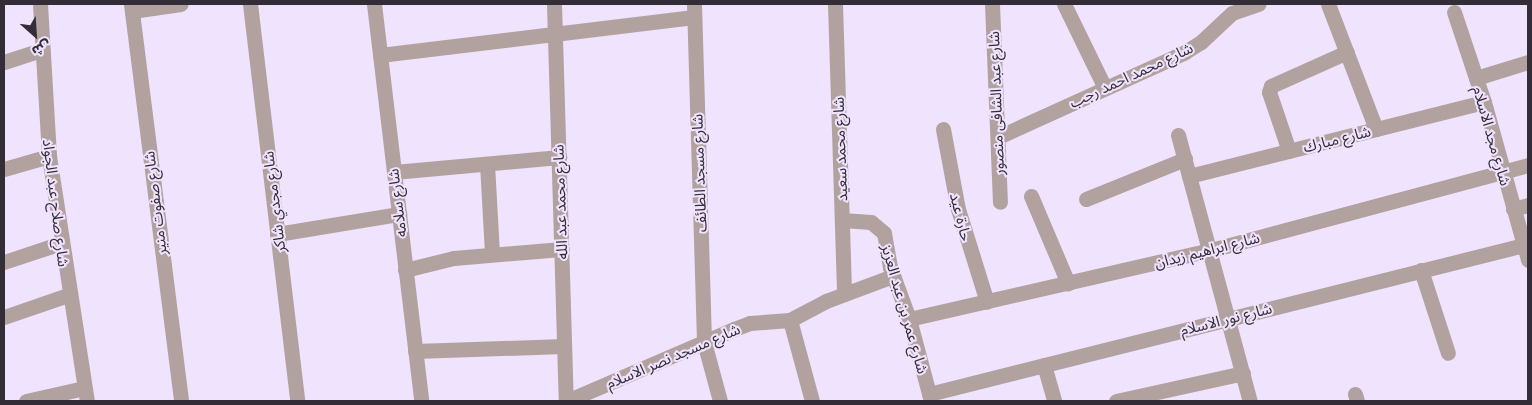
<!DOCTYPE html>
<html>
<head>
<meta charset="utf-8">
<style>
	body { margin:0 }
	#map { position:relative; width:1532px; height:405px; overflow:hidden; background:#f0e3fd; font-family:Mulish,"Noto Sans Arabic",sans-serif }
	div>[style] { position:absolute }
	.minor>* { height:15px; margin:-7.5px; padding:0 7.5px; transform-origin:7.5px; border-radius:7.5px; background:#b1a2a0 }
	span { translate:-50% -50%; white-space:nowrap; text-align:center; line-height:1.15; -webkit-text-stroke:4px #f0e3fd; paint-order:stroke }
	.street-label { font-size:15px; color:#322d37 }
	.frame { position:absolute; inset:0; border:5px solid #322d37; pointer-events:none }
	.north { position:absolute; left:10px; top:10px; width:50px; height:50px; -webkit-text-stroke:4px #f0e3fd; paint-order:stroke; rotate:154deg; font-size:14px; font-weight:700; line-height:20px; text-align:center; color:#322d37 }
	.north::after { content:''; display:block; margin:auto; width:18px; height:22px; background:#322d37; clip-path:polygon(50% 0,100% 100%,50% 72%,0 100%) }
</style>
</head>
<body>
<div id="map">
	<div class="minor">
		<i style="left:40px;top:4px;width:152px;rotate:86.6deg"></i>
		<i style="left:49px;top:156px;width:248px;rotate:81.2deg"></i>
		<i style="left:131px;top:4px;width:400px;rotate:82.8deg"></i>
		<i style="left:250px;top:4px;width:400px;rotate:83.2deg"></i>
		<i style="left:374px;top:4px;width:400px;rotate:83.2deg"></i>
		<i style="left:554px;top:4px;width:397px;rotate:88.3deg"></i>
		<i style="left:694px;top:4px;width:338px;rotate:88.3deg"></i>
		<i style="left:704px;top:342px;width:61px;rotate:74.8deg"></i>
		<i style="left:835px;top:4px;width:290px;rotate:88.2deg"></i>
		<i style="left:992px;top:4px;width:198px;rotate:87.7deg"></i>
		<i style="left:1064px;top:4px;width:93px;rotate:64deg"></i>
		<i style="left:1328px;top:4px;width:134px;rotate:69deg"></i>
		<i style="left:132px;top:11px;width:49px;rotate:-8.1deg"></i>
		<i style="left:1454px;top:12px;width:95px;rotate:71.6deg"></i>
		<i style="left:1484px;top:102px;width:164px;rotate:74.4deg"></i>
		<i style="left:380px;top:55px;width:316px;rotate:-6.9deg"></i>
		<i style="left:4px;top:62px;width:40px;rotate:-18deg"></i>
		<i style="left:1476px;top:78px;width:54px;rotate:-17.1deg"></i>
		<i style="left:943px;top:129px;width:81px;rotate:79.4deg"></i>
		<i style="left:958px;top:209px;width:97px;rotate:72.7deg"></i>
		<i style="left:1178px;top:135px;width:276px;rotate:74.9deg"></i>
		<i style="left:998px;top:137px;width:205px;rotate:-24.4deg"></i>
		<i style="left:1185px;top:52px;width:19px;rotate:-32deg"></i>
		<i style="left:1201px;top:42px;width:42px;rotate:-43.1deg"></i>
		<i style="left:1232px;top:13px;width:28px;rotate:-19deg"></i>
		<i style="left:1289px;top:151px;width:62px;rotate:-108.7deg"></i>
		<i style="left:1269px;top:92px;width:6px;rotate:-72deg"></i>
		<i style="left:1271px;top:86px;width:83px;rotate:-24.1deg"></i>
		<i style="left:487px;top:164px;width:89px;rotate:86.8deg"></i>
		<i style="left:4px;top:169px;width:47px;rotate:-16.1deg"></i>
		<i style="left:394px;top:172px;width:166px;rotate:-5.2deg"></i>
		<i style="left:1189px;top:176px;width:304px;rotate:-14.1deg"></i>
		<i style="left:1031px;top:196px;width:95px;rotate:67deg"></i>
		<i style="left:1086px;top:199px;width:107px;rotate:-22deg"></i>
		<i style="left:1513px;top:209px;width:16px;rotate:-15deg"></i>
		<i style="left:842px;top:220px;width:29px;rotate:4deg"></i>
		<i style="left:871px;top:222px;width:17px;rotate:40deg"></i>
		<i style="left:884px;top:233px;width:35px;rotate:80deg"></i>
		<i style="left:890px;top:267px;width:55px;rotate:69.9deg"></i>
		<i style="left:909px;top:319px;width:85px;rotate:75deg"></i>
		<i style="left:277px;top:234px;width:124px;rotate:-9.3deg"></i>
		<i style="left:4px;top:262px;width:60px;rotate:-18.4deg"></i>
		<i style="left:405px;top:270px;width:50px;rotate:-13.8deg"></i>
		<i style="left:454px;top:258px;width:108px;rotate:-4.8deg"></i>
		<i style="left:1421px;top:270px;width:87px;rotate:72deg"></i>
		<i style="left:4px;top:317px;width:68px;rotate:-19deg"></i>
		<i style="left:909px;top:319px;width:310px;rotate:-12.9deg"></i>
		<i style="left:1211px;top:250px;width:328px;rotate:-15deg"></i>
		<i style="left:790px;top:320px;width:84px;rotate:74.8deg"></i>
		<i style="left:415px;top:351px;width:149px;rotate:-1.9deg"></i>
		<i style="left:1044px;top:365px;width:37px;rotate:74deg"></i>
		<i style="left:929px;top:394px;width:613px;rotate:-14.06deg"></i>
		<i style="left:1355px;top:394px;width:7px;rotate:74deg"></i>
		<i style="left:26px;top:401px;width:59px;rotate:-12.6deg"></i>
		<i style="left:567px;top:401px;width:182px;rotate:-23.3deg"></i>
		<i style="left:734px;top:329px;width:17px;rotate:-21deg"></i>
		<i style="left:750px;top:323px;width:40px;rotate:-4.3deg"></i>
		<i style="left:790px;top:320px;width:41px;rotate:-27.8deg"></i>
		<i style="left:826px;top:301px;width:72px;rotate:-20.5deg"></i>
		<i style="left:1116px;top:401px;width:130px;rotate:-12.4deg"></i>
	</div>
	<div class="street-label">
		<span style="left:1131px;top:75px;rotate:-25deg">شارع محمد احمد رجب</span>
		<span style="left:996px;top:103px;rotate:-92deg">شارع عبد الشافى منصور</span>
		<span style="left:1492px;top:136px;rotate:74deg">شارع مجد الاسلام</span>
		<span style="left:1337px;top:139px;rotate:-14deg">شارع مبارك</span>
		<span style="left:840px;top:149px;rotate:-92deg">شارع محمد سعيد</span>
		<span style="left:699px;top:173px;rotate:-92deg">شارع مسجد الطائف</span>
		<span style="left:274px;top:202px;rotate:-97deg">شارع مجدي شاكر</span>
		<span style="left:560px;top:202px;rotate:-92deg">شارع محمد عبد الله</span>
		<span style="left:56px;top:203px;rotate:83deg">شارع صلاح عبد الجواد</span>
		<span style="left:155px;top:203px;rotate:-97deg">شارع صفوت منير</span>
		<span style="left:397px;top:203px;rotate:-97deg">شارع سلامه</span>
		<span style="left:961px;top:217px;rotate:76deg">حارة عيد</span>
		<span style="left:1207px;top:250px;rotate:-14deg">شارع ابراهيم زيدان</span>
		<span style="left:905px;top:309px;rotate:74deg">شارع عمر بن عبد العزيز</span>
		<span style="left:1226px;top:319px;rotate:-14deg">شارع نور الاسلام</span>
		<span style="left:673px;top:356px;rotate:-23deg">شارع مسجد نصر الاسلام</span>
	</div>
	<div class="frame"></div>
	<div class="north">ش</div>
</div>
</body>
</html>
